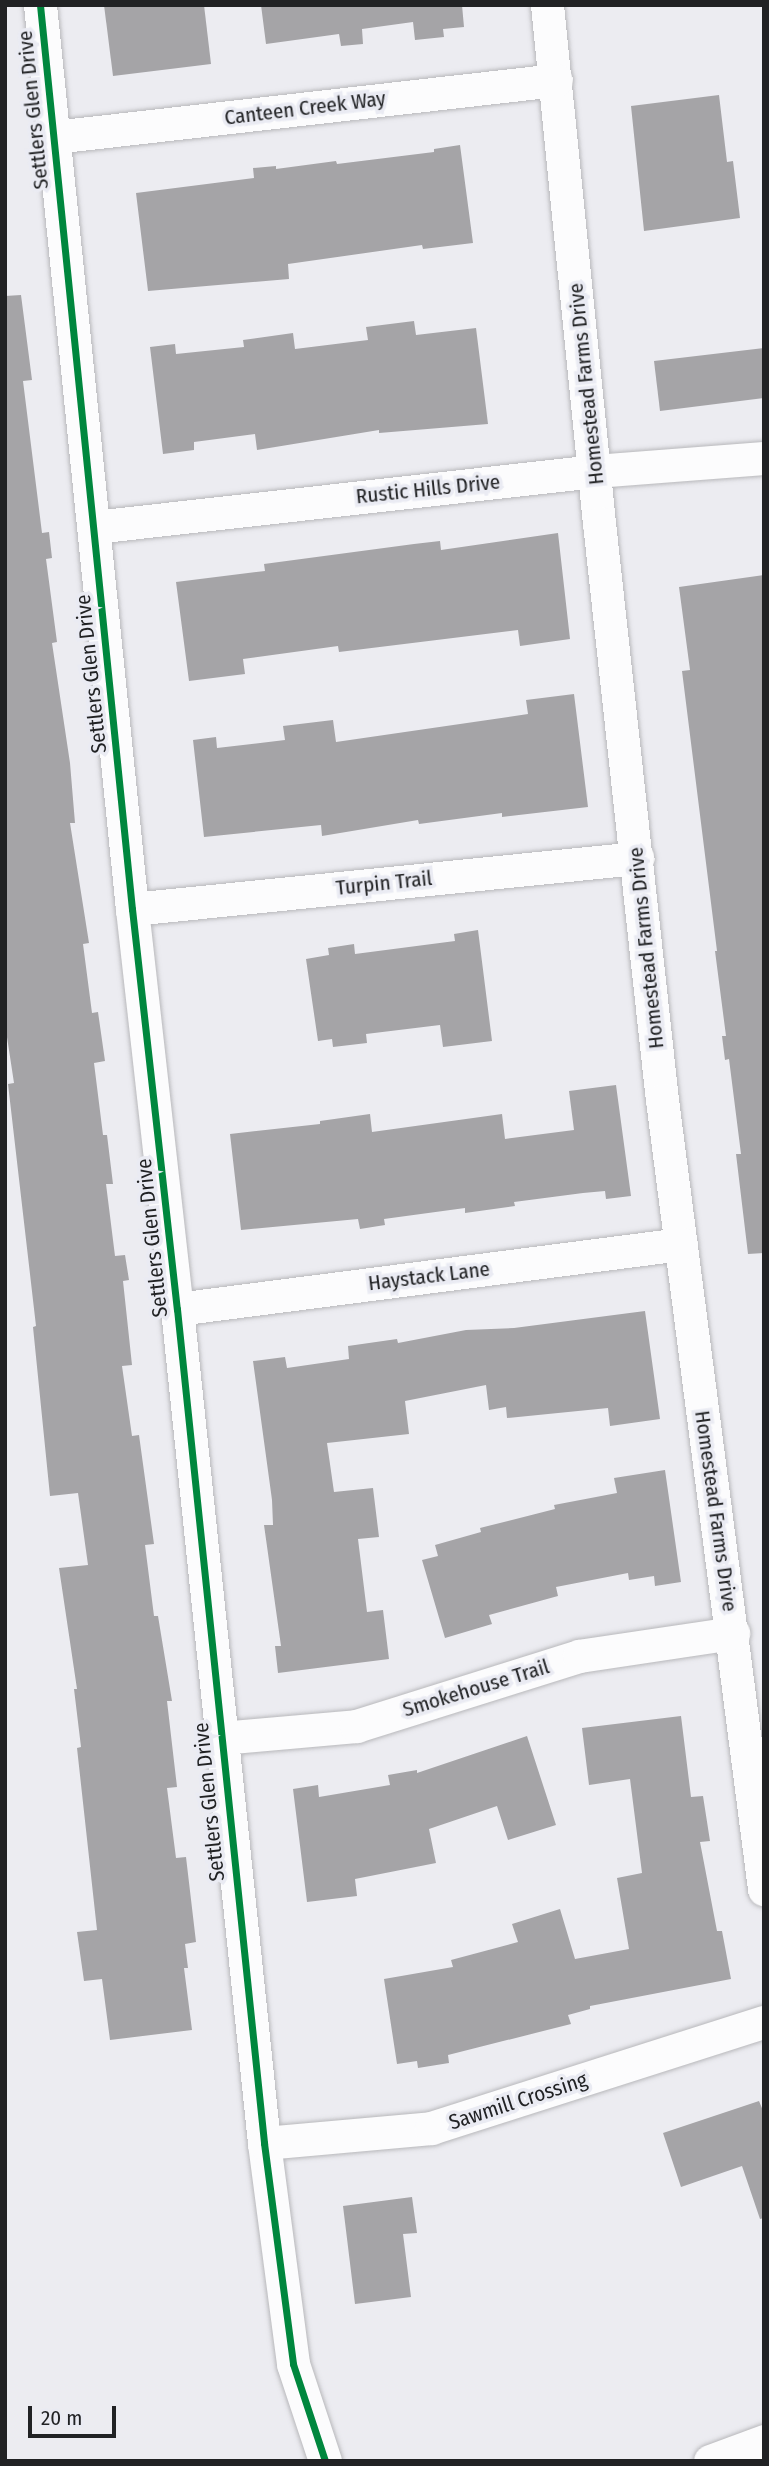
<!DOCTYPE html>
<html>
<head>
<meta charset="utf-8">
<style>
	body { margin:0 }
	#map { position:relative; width:769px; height:2466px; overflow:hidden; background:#ececf1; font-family:"Fira Sans Condensed",sans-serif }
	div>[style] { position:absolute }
	.building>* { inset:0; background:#a5a4a7 }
	.roads { filter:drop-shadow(0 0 2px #b8b8bb) drop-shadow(0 0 2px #b8b8bb) }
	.minor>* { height:33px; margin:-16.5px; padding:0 16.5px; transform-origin:16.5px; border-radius:16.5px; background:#fcfcfd }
	.cycleway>* { height:7px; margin:-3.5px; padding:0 3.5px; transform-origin:3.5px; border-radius:3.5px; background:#00873e }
	span { translate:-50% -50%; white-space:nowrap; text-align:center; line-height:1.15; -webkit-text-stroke:7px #eaebf3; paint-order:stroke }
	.street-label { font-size:21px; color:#212224 }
	.frame { position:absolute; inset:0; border:7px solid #212224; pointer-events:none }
	.scale { position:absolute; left:28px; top:2406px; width:88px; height:32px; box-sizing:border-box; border:4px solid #212224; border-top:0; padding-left:9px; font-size:21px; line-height:24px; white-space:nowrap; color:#212224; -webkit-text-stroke:5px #eaebf3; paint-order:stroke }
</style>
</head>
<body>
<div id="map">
	<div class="building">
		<i style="clip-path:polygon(104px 5px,204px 5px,211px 64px,113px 76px)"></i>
		<i style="clip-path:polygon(261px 5px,462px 5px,464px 27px,443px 29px,444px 37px,415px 40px,413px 22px,362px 29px,363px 44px,341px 46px,339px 34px,266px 44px)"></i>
		<i style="clip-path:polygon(719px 95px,727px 162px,733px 161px,740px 218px,644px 231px,631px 106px)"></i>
		<i style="clip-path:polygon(460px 145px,473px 243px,423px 249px,422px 245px,288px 264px,289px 279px,148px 291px,136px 193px,254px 178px,253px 168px,276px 166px,276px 169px,336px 161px,337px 164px,434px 152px,434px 149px)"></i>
		<i style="clip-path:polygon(21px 295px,32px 380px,23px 381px,42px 533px,49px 532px,52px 558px,46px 559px,57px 642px,52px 643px,70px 763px,75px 823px,70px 823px,89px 943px,83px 944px,92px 1013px,98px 1012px,105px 1061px,94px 1063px,103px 1135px,107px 1135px,113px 1184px,106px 1184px,115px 1256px,125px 1255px,129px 1280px,123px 1281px,132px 1365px,122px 1366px,132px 1436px,139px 1435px,154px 1544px,145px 1545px,154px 1616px,158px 1616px,172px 1701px,167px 1701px,177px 1787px,167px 1788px,176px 1858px,186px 1857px,196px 1942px,185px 1944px,188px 1968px,184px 1968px,192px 2030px,110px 2040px,102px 1979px,84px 1981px,77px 1932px,97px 1930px,77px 1748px,81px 1747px,74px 1689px,77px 1689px,59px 1568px,88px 1565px,78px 1493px,50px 1496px,33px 1327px,36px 1326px,8px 1084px,14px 1083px,5px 1024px,5px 296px)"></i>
		<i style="clip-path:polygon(414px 321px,416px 335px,476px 328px,488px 424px,379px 433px,379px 430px,257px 450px,255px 434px,194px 442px,194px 450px,163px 454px,150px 347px,175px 344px,176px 354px,244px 347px,243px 340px,293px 333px,295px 349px,368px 340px,366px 327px)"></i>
		<i style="clip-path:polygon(764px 348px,764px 398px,660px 411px,654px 361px)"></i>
		<i style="clip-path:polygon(558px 533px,570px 639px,520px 646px,518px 630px,339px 652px,338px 646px,243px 659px,245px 674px,189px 681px,176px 582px,265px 571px,264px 564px,414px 544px,440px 541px,441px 550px)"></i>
		<i style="clip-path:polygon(764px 575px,764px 1253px,748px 1254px,736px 1154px,741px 1154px,729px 1059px,725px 1060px,722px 1036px,726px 1036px,715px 951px,717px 951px,682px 671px,690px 670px,679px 587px)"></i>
		<i style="clip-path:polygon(574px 694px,588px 807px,502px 817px,502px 813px,419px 824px,418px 820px,322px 836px,321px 825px,204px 837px,193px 740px,216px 737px,217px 748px,285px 740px,283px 726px,333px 720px,336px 742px,528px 714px,526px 700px)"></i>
		<i style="clip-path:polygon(478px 930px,492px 1041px,443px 1047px,440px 1025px,366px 1034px,367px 1043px,333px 1047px,332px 1039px,318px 1041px,306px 959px,329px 955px,328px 948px,354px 944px,355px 954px,455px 941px,454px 934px)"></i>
		<i style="clip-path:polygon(616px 1085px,631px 1196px,606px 1199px,605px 1191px,583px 1193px,514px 1202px,515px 1206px,465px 1213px,465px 1208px,384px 1219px,385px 1225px,360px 1229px,358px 1219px,241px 1230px,230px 1134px,320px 1124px,320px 1121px,370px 1114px,372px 1132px,502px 1114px,505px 1139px,574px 1130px,569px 1091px)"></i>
		<i style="clip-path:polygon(645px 1311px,660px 1419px,610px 1426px,608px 1408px,507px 1418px,506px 1407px,489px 1410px,486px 1385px,405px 1401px,409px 1434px,327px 1443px,334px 1492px,373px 1488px,379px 1537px,358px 1539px,367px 1612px,383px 1610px,389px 1659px,278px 1673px,275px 1646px,281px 1646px,264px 1525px,273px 1525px,272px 1500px,253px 1361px,285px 1357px,287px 1368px,349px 1359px,348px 1346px,397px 1339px,398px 1343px,466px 1330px,514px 1328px)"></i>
		<i style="clip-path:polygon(665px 1470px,681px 1582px,655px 1586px,654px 1576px,629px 1580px,628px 1573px,556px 1587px,558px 1596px,489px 1615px,492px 1624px,445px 1638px,422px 1560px,438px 1556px,435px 1545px,481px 1532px,480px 1528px,555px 1509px,554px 1505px,617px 1493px,614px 1478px)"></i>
		<i style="clip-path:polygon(681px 1716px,691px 1797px,703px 1796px,710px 1841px,700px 1842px,717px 1931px,722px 1931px,731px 1979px,590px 2006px,590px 2009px,568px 2015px,571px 2024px,448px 2055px,449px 2063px,418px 2068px,417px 2061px,397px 2064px,384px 1979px,453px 1967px,451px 1960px,518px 1942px,512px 1924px,560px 1909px,575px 1959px,629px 1949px,617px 1878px,642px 1873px,630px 1779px,589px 1785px,582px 1728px)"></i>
		<i style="clip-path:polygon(527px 1736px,556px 1825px,508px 1840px,497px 1806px,429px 1829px,436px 1863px,355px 1879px,357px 1896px,307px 1902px,293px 1789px,318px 1785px,319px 1797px,390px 1785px,388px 1775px,417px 1770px,417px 1773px)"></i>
		<i style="clip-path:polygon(759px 2101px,764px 2113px,764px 2218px,760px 2219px,742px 2166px,681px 2187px,663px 2133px)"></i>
		<i style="clip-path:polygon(412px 2197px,417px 2233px,403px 2234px,411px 2297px,355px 2304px,343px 2206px)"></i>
	</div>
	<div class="roads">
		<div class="minor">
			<i style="left:40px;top:5px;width:909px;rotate:84.19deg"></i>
			<i style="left:132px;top:909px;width:403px;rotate:83.6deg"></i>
			<i style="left:177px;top:1309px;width:839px;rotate:84.04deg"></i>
			<i style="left:264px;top:2143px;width:223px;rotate:82.5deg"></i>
			<i style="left:293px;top:2364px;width:102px;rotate:71.7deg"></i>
			<i style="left:547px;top:5px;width:521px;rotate:84.27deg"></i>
			<i style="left:599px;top:523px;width:580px;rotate:83.77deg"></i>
			<i style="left:662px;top:1100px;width:796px;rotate:82.63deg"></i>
			<i style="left:54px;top:137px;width:505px;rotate:-6.48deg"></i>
			<i style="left:94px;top:527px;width:504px;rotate:-6.38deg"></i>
			<i style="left:595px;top:471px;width:169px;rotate:-4.4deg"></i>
			<i style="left:132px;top:909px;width:508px;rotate:-5.77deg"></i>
			<i style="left:177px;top:1309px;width:508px;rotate:-7.35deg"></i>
			<i style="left:220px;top:1738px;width:137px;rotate:-5deg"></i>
			<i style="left:356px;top:1726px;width:234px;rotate:-17.4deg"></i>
			<i style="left:579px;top:1656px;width:156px;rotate:-8.5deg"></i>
			<i style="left:264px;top:2143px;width:168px;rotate:-5.1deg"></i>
			<i style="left:431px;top:2128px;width:349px;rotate:-17.7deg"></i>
			<i style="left:710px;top:2461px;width:58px;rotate:-20.3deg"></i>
		</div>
	</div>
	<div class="cycleway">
		<i style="left:40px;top:5px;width:909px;rotate:84.19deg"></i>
		<i style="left:132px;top:909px;width:403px;rotate:83.6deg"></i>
		<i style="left:177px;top:1309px;width:839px;rotate:84.04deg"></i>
		<i style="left:264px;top:2143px;width:223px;rotate:82.5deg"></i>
		<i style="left:293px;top:2364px;width:102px;rotate:71.7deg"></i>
	</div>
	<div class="street-label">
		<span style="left:305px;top:108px;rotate:-7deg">Canteen Creek Way</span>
		<span style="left:33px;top:110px;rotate:-96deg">Settlers Glen Drive</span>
		<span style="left:586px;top:384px;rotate:-96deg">Homestead Farms Drive</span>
		<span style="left:428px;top:489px;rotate:-6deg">Rustic Hills Drive</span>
		<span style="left:91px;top:674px;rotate:-96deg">Settlers Glen Drive</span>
		<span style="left:384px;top:883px;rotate:-6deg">Turpin Trail</span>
		<span style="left:646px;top:948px;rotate:-96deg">Homestead Farms Drive</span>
		<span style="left:152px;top:1238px;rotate:-96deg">Settlers Glen Drive</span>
		<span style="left:429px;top:1276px;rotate:-7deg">Haystack Lane</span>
		<span style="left:716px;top:1511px;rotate:82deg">Homestead Farms Drive</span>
		<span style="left:476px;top:1688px;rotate:-17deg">Smokehouse Trail</span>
		<span style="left:209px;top:1802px;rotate:-96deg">Settlers Glen Drive</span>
		<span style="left:518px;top:2101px;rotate:-18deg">Sawmill Crossing</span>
	</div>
	<div class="frame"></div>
	<div class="scale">20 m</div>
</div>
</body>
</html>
